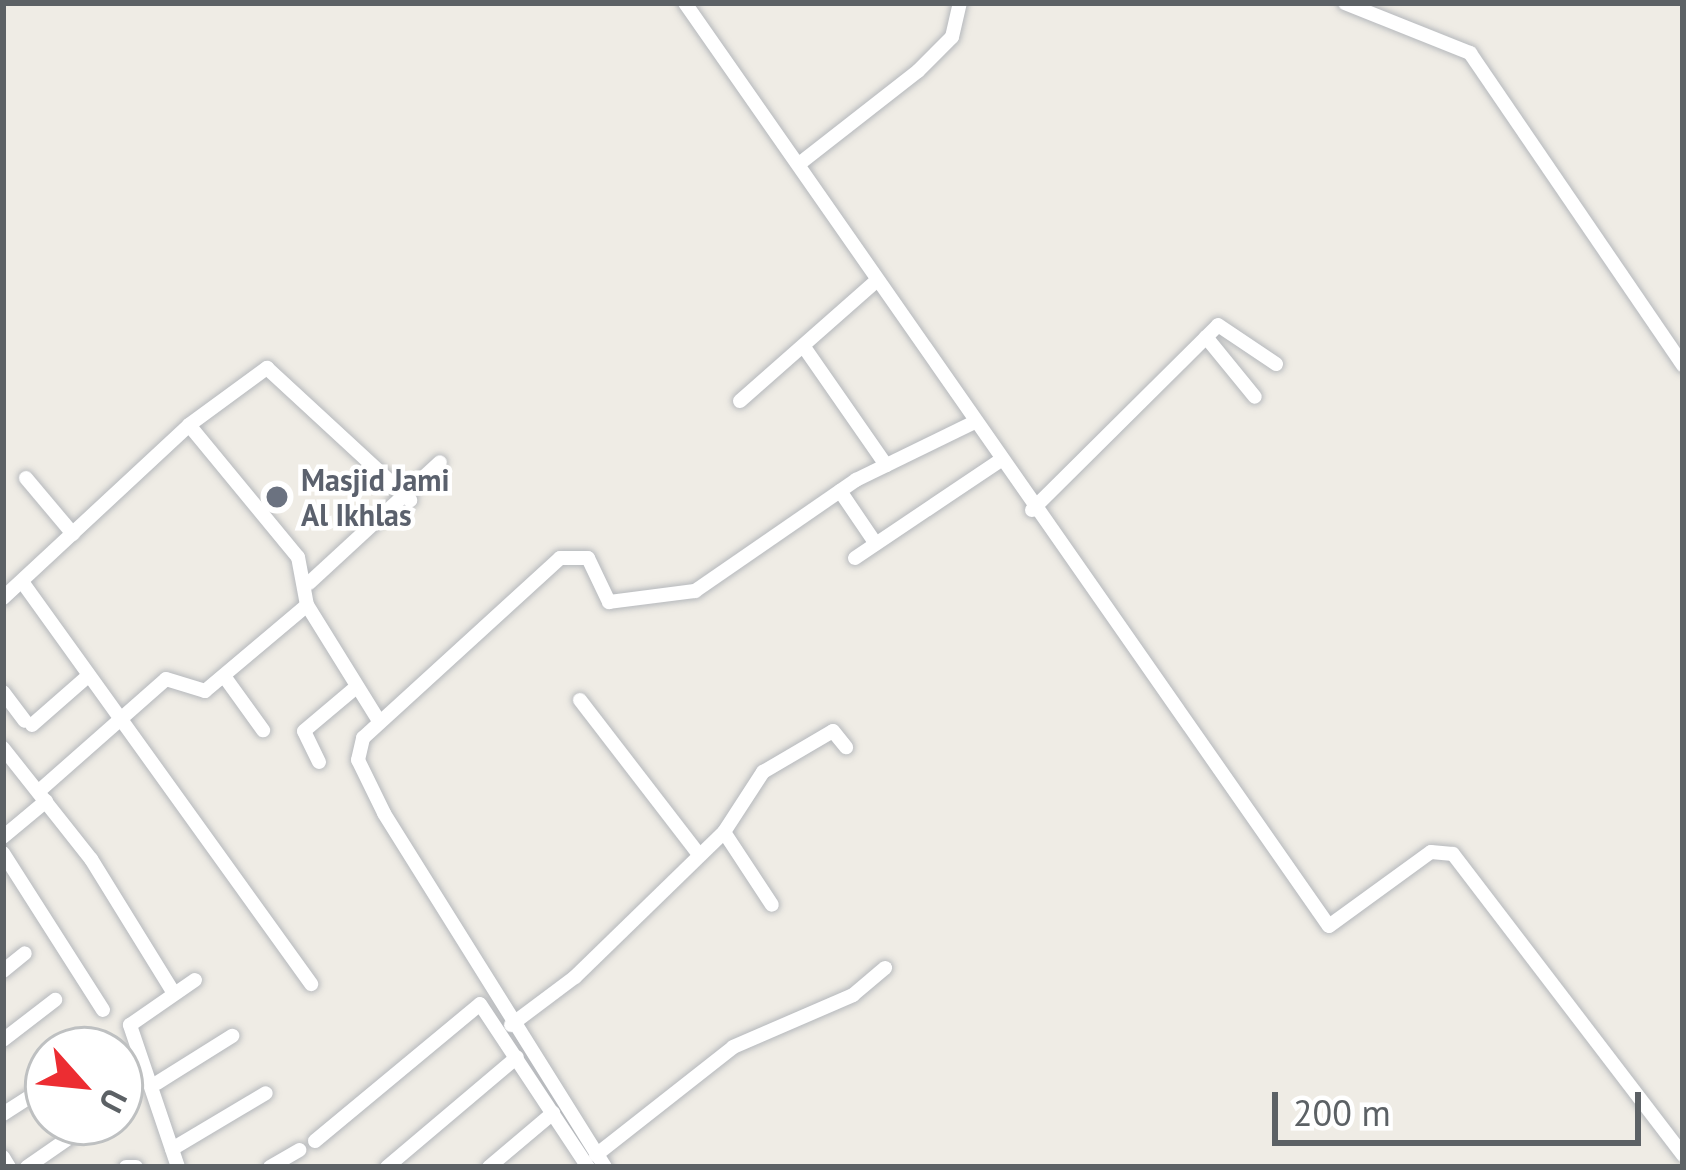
<!DOCTYPE html>
<html>
<head>
<meta charset="utf-8">
<style>
	body { margin:0 }
	#map { position:relative; width:1686px; height:1170px; overflow:hidden; background:#efece5; font-family:"PT Sans",sans-serif }
	div>[style] { position:absolute }
	.roads { filter:drop-shadow(0 0 3px #b5b8bc) drop-shadow(0 0 3px #b5b8bc) }
	.minor>* { height:14px; margin:-7px; padding:0 7px; transform-origin:7px; border-radius:7px; background:#fff }
	.dots>* { width:33px; height:33px; translate:-50% -50%; box-sizing:border-box; border:6px solid #fff; border-radius:50% }
	span { translate:-50% -50%; white-space:nowrap; text-align:center; line-height:1.15; -webkit-text-stroke:9px #fff; paint-order:stroke }
	.worship-label { font-size:30px; color:#5b616d; font-weight:700 }
	.left { translate:0 -50%; text-align:left }
	.frame { position:absolute; inset:0; border:6px solid #5c6165; pointer-events:none }
	.north { position:absolute; left:24px; top:1026px; width:120px; height:120px; box-sizing:border-box; background:#fff; border:3px solid #bec0c1; border-radius:50%; rotate:117deg; font-size:33px; font-weight:700; line-height:48px; text-align:center; color:#5c6165 }
	.north::after { content:''; display:block; margin:auto; width:42px; height:54px; background:#ec2d32; clip-path:polygon(50% 0,100% 100%,50% 72%,0 100%) }
	.scale { position:absolute; left:1272px; top:1092px; width:369px; height:54px; box-sizing:border-box; border:6px solid #5c6165; border-top:0; padding-left:15px; font-size:36px; line-height:42px; white-space:nowrap; color:#5c6165; -webkit-text-stroke:9px #fff; paint-order:stroke }
</style>
</head>
<body>
<div id="map">
	<div class="roads">
		<div class="minor">
			<i style="left:685px;top:3px;width:1125px;rotate:55.1deg"></i>
			<i style="left:1329px;top:926px;width:126px;rotate:-36deg"></i>
			<i style="left:1431px;top:852px;width:22px;rotate:5deg"></i>
			<i style="left:1453px;top:854px;width:379px;rotate:52.6deg"></i>
			<i style="left:1345px;top:3px;width:135px;rotate:21.8deg"></i>
			<i style="left:1470px;top:53px;width:378px;rotate:55.7deg"></i>
			<i style="left:799px;top:164px;width:151px;rotate:-38deg"></i>
			<i style="left:918px;top:71px;width:48px;rotate:-45deg"></i>
			<i style="left:952px;top:37px;width:35px;rotate:-77deg"></i>
			<i style="left:1206px;top:337px;width:77px;rotate:50.8deg"></i>
			<i style="left:804px;top:347px;width:144px;rotate:55.2deg"></i>
			<i style="left:740px;top:401px;width:180px;rotate:-41.4deg"></i>
			<i style="left:189px;top:425px;width:97px;rotate:-36.2deg"></i>
			<i style="left:267px;top:368px;width:195px;rotate:42.7deg"></i>
			<i style="left:26px;top:478px;width:73px;rotate:50deg"></i>
			<i style="left:840px;top:491px;width:60px;rotate:55.8deg"></i>
			<i style="left:1032px;top:510px;width:262px;rotate:-44.8deg"></i>
			<i style="left:1218px;top:325px;width:70px;rotate:33.9deg"></i>
			<i style="left:855px;top:558px;width:172px;rotate:-33.9deg"></i>
			<i style="left:23px;top:583px;width:494px;rotate:54.3deg"></i>
			<i style="left:309px;top:583px;width:178px;rotate:-42.7deg"></i>
			<i style="left:3px;top:598px;width:254px;rotate:-42.9deg"></i>
			<i style="left:189px;top:425px;width:171px;rotate:50.5deg"></i>
			<i style="left:298px;top:557px;width:49px;rotate:79.4deg"></i>
			<i style="left:307px;top:605px;width:137px;rotate:58.2deg"></i>
			<i style="left:224px;top:676px;width:67px;rotate:54.2deg"></i>
			<i style="left:3px;top:692px;width:36px;rotate:53deg"></i>
			<i style="left:580px;top:700px;width:193px;rotate:52.4deg"></i>
			<i style="left:32px;top:725px;width:74px;rotate:-41.2deg"></i>
			<i style="left:3px;top:748px;width:142px;rotate:51.6deg"></i>
			<i style="left:91px;top:859px;width:156px;rotate:58.3deg"></i>
			<i style="left:319px;top:762px;width:34px;rotate:-116deg"></i>
			<i style="left:304px;top:731px;width:67px;rotate:-40.1deg"></i>
			<i style="left:39px;top:791px;width:169px;rotate:-41.4deg"></i>
			<i style="left:166px;top:679px;width:41px;rotate:17.1deg"></i>
			<i style="left:205px;top:691px;width:133px;rotate:-40.1deg"></i>
			<i style="left:724px;top:832px;width:87px;rotate:56.7deg"></i>
			<i style="left:3px;top:837px;width:56px;rotate:-39.9deg"></i>
			<i style="left:3px;top:853px;width:186px;rotate:57.5deg"></i>
			<i style="left:3px;top:971px;width:28px;rotate:-39deg"></i>
			<i style="left:511px;top:1025px;width:80px;rotate:-36.9deg"></i>
			<i style="left:575px;top:977px;width:208px;rotate:-44.2deg"></i>
			<i style="left:724px;top:832px;width:72px;rotate:-57deg"></i>
			<i style="left:763px;top:772px;width:81px;rotate:-30.4deg"></i>
			<i style="left:833px;top:731px;width:21px;rotate:51deg"></i>
			<i style="left:3px;top:1040px;width:66px;rotate:-37.6deg"></i>
			<i style="left:157px;top:1083px;width:89px;rotate:-32.1deg"></i>
			<i style="left:3px;top:1114px;width:54px;rotate:-32.8deg"></i>
			<i style="left:315px;top:1141px;width:214px;rotate:-39.7deg"></i>
			<i style="left:480px;top:1004px;width:196px;rotate:56.5deg"></i>
			<i style="left:172px;top:1149px;width:109px;rotate:-30.8deg"></i>
			<i style="left:596px;top:1155px;width:174px;rotate:-38.2deg"></i>
			<i style="left:733px;top:1047px;width:131px;rotate:-23.4deg"></i>
			<i style="left:853px;top:995px;width:42px;rotate:-40.2deg"></i>
			<i style="left:3px;top:1157px;width:12px;rotate:59deg"></i>
			<i style="left:27px;top:1167px;width:79px;rotate:-34.7deg"></i>
			<i style="left:126px;top:1167px;width:10px"></i>
			<i style="left:178px;top:1167px;width:150px;rotate:-108.7deg"></i>
			<i style="left:130px;top:1025px;width:79px;rotate:-34.7deg"></i>
			<i style="left:270px;top:1167px;width:34px;rotate:-30deg"></i>
			<i style="left:387px;top:1167px;width:170px;rotate:-40.2deg"></i>
			<i style="left:489px;top:1167px;width:84px;rotate:-40.2deg"></i>
			<i style="left:605px;top:1167px;width:417px;rotate:-122deg"></i>
			<i style="left:384px;top:813px;width:59px;rotate:-116.1deg"></i>
			<i style="left:358px;top:760px;width:23px;rotate:-77deg"></i>
			<i style="left:363px;top:738px;width:267px;rotate:-42.4deg"></i>
			<i style="left:560px;top:558px;width:28px"></i>
			<i style="left:588px;top:558px;width:49px;rotate:64.5deg"></i>
			<i style="left:609px;top:602px;width:87px;rotate:-7.3deg"></i>
			<i style="left:695px;top:591px;width:196px;rotate:-34.6deg"></i>
			<i style="left:856px;top:480px;width:128px;rotate:-26deg"></i>
		</div>
	</div>
	<div class="dots">
		<i style="left:277px;top:497px;background:#6b7280"></i>
	</div>
	<div class="worship-label">
		<span class="left" style="left:301px;top:497px">Masjid Jami<br>Al Ikhlas</span>
	</div>
	<div class="frame"></div>
	<div class="north">U</div>
	<div class="scale">200 m</div>
</div>
</body>
</html>
